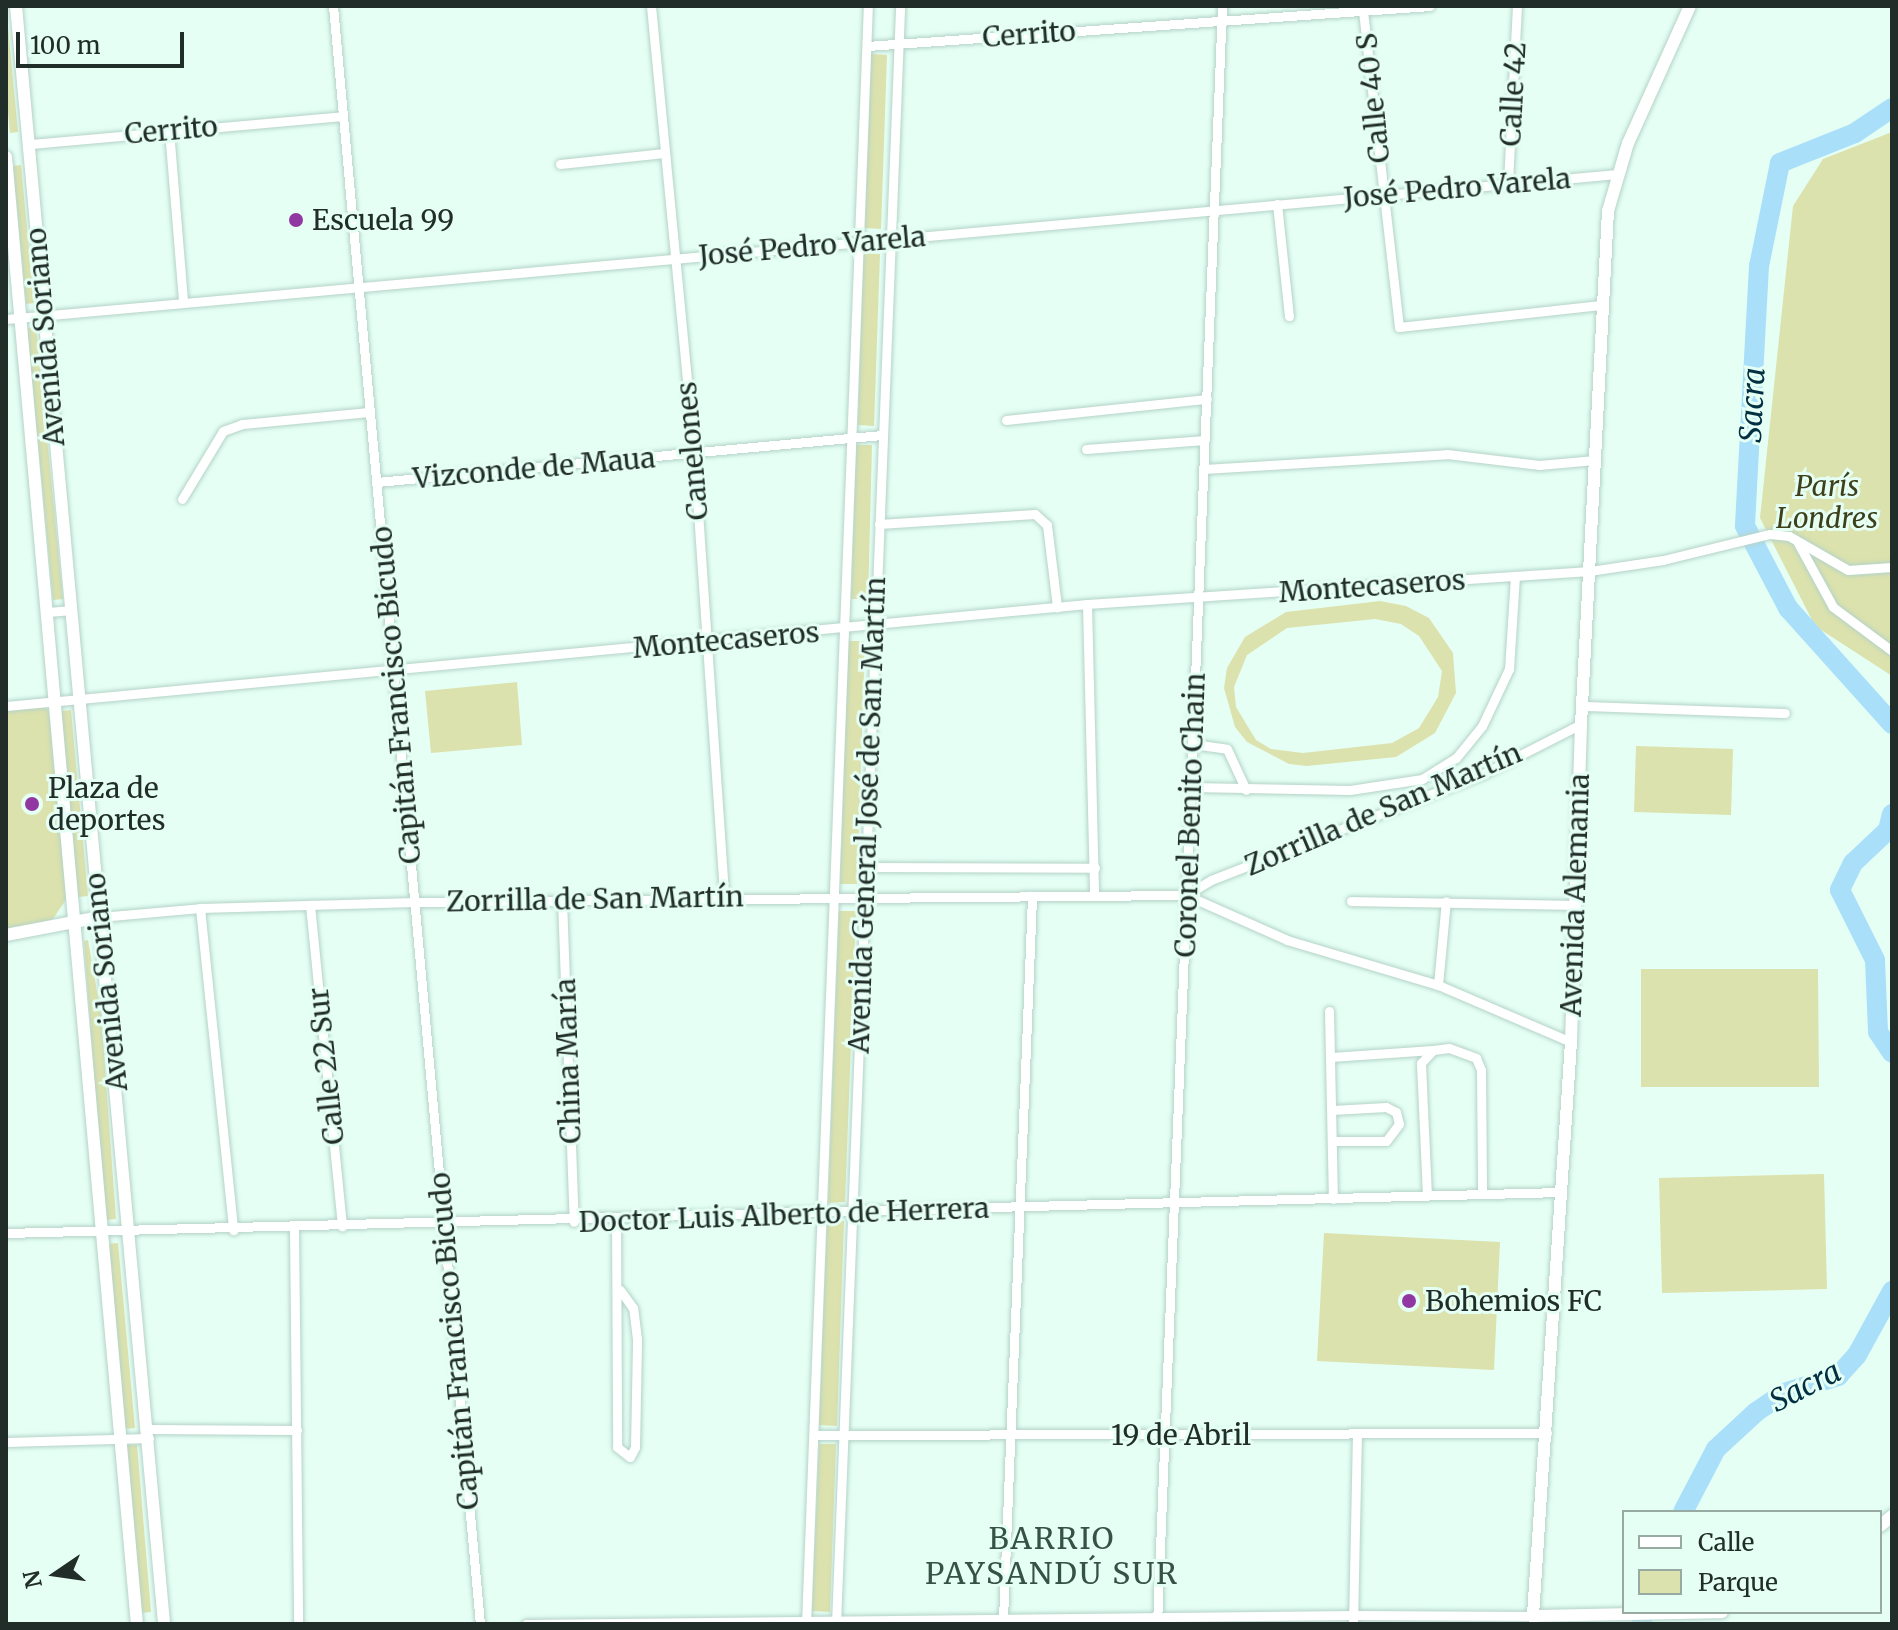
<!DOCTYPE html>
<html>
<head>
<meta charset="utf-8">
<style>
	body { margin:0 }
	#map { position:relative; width:1898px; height:1630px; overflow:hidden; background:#e5fff5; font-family:Merriweather,serif }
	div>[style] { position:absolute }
	.green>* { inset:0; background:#dce2ad }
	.river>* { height:20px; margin:-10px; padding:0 10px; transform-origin:10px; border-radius:10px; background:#aadffa }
	.roads { filter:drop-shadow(0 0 2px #b5d3c8) drop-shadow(0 0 2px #b5d3c8) }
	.street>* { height:9px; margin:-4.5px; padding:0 4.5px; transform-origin:4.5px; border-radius:4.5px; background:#fff }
	.secondary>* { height:12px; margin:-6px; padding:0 6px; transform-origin:6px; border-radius:6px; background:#fff }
	.dots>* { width:22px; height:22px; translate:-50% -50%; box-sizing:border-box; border:4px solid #e5fff5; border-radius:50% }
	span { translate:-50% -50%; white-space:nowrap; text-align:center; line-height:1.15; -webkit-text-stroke:6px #e5fff5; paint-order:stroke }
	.street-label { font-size:28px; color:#212d29 }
	.poi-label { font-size:28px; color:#212d29 }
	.left { translate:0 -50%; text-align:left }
	.park-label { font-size:28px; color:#3e401b; font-style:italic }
	.water-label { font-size:30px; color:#032f42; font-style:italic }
	.neighbourhood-label { font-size:30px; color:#365148; letter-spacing:2px }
	.frame { position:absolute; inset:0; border:8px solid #212d29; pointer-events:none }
	.legend { position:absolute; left:1622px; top:1510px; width:260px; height:104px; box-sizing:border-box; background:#e5fff5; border:2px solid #97aba3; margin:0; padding:10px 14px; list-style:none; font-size:24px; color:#212d29 }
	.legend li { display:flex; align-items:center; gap:16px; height:40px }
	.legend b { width:40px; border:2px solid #97aba3 }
	.north { position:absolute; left:16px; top:1534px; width:80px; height:80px; -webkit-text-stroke:6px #e5fff5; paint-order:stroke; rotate:257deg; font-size:22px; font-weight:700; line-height:32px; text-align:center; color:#212d29 }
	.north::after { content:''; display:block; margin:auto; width:28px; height:36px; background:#212d29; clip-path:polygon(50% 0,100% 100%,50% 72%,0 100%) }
	.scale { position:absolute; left:16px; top:32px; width:168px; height:36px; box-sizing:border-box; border:4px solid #212d29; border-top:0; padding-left:10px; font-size:24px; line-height:28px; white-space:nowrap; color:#212d29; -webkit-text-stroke:6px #e5fff5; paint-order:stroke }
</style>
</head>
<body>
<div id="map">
	<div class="green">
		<i style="clip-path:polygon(6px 6px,18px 132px,10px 133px,6px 91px)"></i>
		<i style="clip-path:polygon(871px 54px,887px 55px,881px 229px,865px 228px)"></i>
		<i style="clip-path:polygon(1892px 132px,1892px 676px,1815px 626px,1760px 518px,1793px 206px,1823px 159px)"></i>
		<i style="clip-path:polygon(21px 165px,34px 303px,26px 304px,13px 166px)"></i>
		<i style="clip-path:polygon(863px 253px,880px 254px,874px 426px,858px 425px)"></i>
		<i style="clip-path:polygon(36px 327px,63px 599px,53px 600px,27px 328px)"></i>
		<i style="clip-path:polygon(856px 445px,872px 445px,868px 599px,851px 599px)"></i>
		<i style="clip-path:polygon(evenodd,1380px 601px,1406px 606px,1429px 618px,1453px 653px,1456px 693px,1435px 733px,1396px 757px,1307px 766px,1289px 764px,1247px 742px,1235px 727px,1224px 688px,1227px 668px,1245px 637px,1286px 612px,1380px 601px,1375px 619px,1401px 624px,1419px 636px,1442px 671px,1438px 697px,1419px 728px,1392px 743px,1303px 753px,1271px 749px,1256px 740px,1236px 707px,1234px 687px,1247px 655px,1287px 628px,1375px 619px)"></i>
		<i style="clip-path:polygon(848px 641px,865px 641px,857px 884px,840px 884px)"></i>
		<i style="clip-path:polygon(517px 682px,522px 745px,431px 753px,425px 691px)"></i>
		<i style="clip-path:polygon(43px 706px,49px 711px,67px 898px,53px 919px,38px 926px,6px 928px,6px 710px)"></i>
		<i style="clip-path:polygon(71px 710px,88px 896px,78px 897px,61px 711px)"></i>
		<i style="clip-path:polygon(1636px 746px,1733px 749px,1731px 815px,1634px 812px)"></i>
		<i style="clip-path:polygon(839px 911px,856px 911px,845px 1202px,828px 1203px)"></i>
		<i style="clip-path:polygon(88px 940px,101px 1014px,116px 1219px,105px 1220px,84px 941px)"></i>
		<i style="clip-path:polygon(1641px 969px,1818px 969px,1819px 1087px,1641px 1087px)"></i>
		<i style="clip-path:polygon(1824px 1174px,1827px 1289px,1662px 1293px,1659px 1178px)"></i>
		<i style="clip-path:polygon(827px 1221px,844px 1221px,837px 1426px,819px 1425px)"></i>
		<i style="clip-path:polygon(1324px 1233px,1500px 1242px,1494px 1370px,1317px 1361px)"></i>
		<i style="clip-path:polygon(118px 1243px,135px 1428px,124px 1429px,108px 1244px)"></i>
		<i style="clip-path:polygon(819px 1444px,836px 1444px,830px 1612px,812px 1611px)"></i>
		<i style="clip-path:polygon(126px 1445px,137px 1445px,151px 1612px,140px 1613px)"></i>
	</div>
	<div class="river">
		<i style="left:1892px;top:108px;width:45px;rotate:146deg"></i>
		<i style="left:1855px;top:133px;width:81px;rotate:158.2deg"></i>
		<i style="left:1780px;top:163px;width:105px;rotate:101.5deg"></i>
		<i style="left:1759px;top:266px;width:260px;rotate:93.1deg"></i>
		<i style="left:1745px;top:526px;width:93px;rotate:62.3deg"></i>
		<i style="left:1788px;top:608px;width:156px;rotate:48.1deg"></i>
		<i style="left:1892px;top:814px;width:16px;rotate:104deg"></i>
		<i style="left:1888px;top:830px;width:48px;rotate:136.7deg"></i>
		<i style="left:1853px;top:863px;width:30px;rotate:116deg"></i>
		<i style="left:1840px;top:890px;width:78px;rotate:63.4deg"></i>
		<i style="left:1875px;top:960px;width:72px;rotate:87.6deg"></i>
		<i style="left:1878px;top:1032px;width:25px;rotate:56deg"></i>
		<i style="left:1683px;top:1512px;width:71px;rotate:-62.4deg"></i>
		<i style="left:1716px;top:1449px;width:54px;rotate:-42.8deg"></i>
		<i style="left:1756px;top:1412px;width:34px;rotate:-34deg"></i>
		<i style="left:1784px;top:1393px;width:57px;rotate:-17.5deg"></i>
		<i style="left:1838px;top:1376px;width:28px;rotate:-48deg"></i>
		<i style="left:1857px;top:1355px;width:73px;rotate:-61.3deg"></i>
		<i style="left:1642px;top:1624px;width:12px;rotate:-85deg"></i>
	</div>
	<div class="roads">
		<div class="street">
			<i style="left:333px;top:6px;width:1625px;rotate:84.81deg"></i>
			<i style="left:651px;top:6px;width:449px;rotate:84.5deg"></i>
			<i style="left:694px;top:453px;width:446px;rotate:86.1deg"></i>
			<i style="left:1363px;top:11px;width:318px;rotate:83.5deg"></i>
			<i style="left:1399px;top:327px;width:203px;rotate:-6.2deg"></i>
			<i style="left:867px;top:46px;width:564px;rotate:-4.06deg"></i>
			<i style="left:169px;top:130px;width:173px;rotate:85.3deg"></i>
			<i style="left:30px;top:144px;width:312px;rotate:-5.1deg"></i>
			<i style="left:560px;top:164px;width:105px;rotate:-6deg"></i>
			<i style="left:1508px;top:183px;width:177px;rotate:-87.1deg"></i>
			<i style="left:1277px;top:204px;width:113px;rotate:83.9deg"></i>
			<i style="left:6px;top:319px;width:1618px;rotate:-5.14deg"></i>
			<i style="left:1006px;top:420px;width:202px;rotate:-6deg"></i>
			<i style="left:1086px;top:449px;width:119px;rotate:-4.3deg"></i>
			<i style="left:1204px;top:469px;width:243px;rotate:-3.5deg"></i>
			<i style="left:1447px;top:454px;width:93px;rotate:6.8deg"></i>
			<i style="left:1539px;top:465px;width:56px;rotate:-5.1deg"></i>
			<i style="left:377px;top:482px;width:507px;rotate:-5.32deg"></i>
			<i style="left:182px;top:499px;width:79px;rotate:-58.9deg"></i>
			<i style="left:223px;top:431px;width:20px;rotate:-20deg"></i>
			<i style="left:242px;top:424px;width:128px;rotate:-5.4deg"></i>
			<i style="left:879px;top:524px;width:156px;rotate:-3.7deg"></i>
			<i style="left:1035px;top:514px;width:16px;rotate:43deg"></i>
			<i style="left:1047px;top:525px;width:83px;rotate:83deg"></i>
			<i style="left:1798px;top:543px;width:73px;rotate:61.3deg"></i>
			<i style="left:1833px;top:607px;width:74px;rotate:36.7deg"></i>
			<i style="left:1087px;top:604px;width:291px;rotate:88.6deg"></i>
			<i style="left:48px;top:612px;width:21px;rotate:-5deg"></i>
			<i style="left:6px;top:706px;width:1086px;rotate:-5.39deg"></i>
			<i style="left:1087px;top:604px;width:504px;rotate:-3.75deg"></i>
			<i style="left:1590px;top:571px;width:74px;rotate:-8.6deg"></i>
			<i style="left:1663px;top:560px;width:110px;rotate:-13.7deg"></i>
			<i style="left:1770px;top:534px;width:19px;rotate:6deg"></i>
			<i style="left:1789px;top:536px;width:68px;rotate:30deg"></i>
			<i style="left:1848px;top:570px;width:44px;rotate:-3.9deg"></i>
			<i style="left:1583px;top:706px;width:202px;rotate:2deg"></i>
			<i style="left:1193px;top:744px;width:34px;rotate:8deg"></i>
			<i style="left:1227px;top:749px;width:45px;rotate:65.1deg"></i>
			<i style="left:1191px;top:787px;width:159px;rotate:1.1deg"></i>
			<i style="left:1350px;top:790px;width:73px;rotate:-8.7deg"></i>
			<i style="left:1422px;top:779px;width:40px;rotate:-32deg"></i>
			<i style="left:1456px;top:758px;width:41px;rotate:-50.9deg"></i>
			<i style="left:1482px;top:726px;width:63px;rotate:-64.7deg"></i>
			<i style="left:1509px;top:669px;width:93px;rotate:-86.3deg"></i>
			<i style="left:864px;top:867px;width:231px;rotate:0.2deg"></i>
			<i style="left:1186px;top:895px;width:29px;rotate:-31deg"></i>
			<i style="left:1211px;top:880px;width:292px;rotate:-21.3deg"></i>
			<i style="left:1483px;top:774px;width:110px;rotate:-27deg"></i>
			<i style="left:562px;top:900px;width:322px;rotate:87.9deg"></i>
			<i style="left:1351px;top:901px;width:224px;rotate:1deg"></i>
			<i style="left:310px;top:905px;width:323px;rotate:84.3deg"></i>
			<i style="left:200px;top:908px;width:324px;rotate:84.1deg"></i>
			<i style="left:100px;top:917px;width:100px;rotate:-5.1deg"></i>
			<i style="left:200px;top:908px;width:215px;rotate:-1.6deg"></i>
			<i style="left:415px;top:902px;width:771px;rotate:-0.52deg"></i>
			<i style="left:1186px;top:895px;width:111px;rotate:24deg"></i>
			<i style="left:1287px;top:940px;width:158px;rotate:16.6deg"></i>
			<i style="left:1438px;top:985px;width:145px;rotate:23.2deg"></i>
			<i style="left:1438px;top:985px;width:84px;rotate:-84.6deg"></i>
			<i style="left:1329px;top:1011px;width:188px;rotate:88.8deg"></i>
			<i style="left:1331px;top:1057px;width:102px;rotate:-3.9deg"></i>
			<i style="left:1332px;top:1110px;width:54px;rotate:-3.2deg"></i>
			<i style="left:1386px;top:1107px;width:11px;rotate:27deg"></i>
			<i style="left:1396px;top:1112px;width:12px;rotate:76deg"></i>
			<i style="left:1399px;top:1124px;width:21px;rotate:127deg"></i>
			<i style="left:1386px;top:1141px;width:54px;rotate:180deg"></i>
			<i style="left:1427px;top:1196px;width:133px;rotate:-92.6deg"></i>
			<i style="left:1421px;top:1063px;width:18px;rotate:-47deg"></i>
			<i style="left:1433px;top:1050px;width:16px;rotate:-7deg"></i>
			<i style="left:1449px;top:1048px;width:29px;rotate:20deg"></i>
			<i style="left:1476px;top:1058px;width:13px;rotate:67deg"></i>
			<i style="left:1481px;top:1070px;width:124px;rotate:89.5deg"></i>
			<i style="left:616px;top:1220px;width:227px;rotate:89.7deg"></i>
			<i style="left:617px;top:1447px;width:16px;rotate:38deg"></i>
			<i style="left:630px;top:1457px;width:11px;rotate:-63deg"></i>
			<i style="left:635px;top:1447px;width:108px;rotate:-88.9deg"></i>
			<i style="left:637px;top:1339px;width:31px;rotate:-97deg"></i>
			<i style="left:633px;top:1308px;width:22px;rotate:-126deg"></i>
			<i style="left:294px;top:1228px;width:396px;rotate:89.4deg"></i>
			<i style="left:6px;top:1233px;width:1557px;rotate:-1.51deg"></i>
			<i style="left:149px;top:1429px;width:148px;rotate:0.4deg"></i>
			<i style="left:814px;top:1435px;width:733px;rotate:-0.16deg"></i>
			<i style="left:6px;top:1442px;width:143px;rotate:-1.6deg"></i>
			<i style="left:1003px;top:1619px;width:724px;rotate:-87.7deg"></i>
			<i style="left:526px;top:1624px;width:827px;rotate:-0.62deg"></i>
			<i style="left:1353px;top:1615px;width:180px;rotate:0.3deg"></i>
			<i style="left:1533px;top:1616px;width:8px;rotate:90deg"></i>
			<i style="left:806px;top:1624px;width:1619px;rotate:-87.81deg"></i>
			<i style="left:836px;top:1624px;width:1619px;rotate:-87.73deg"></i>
			<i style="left:1157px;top:1624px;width:1619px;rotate:-87.7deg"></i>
			<i style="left:1353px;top:1624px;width:190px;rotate:-88.8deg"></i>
		</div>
		<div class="secondary">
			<i style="left:16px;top:6px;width:1625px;rotate:84.77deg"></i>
			<i style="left:1690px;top:6px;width:150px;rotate:114.3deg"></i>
			<i style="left:1628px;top:143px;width:71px;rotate:106.4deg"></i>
			<i style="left:1608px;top:211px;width:514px;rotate:93.01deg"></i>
			<i style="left:1581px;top:724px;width:318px;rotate:91.8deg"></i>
			<i style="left:1571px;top:1042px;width:575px;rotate:93.79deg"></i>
			<i style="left:1533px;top:1616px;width:189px;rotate:-1.2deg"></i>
			<i style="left:6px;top:157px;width:1473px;rotate:84.9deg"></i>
			<i style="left:6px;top:935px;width:96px;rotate:-10.8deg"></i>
			<i style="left:1880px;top:1526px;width:16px;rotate:-40deg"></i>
		</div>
	</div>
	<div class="dots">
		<i style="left:296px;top:220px;background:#9137a2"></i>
		<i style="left:32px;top:804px;background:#9137a2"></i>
		<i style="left:1409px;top:1301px;background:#9137a2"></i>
	</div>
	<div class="street-label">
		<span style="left:1029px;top:34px;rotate:-4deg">Cerrito</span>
		<span style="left:1513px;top:94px;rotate:-87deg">Calle 42</span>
		<span style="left:1373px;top:98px;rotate:-96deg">Calle 40 S</span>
		<span style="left:171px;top:130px;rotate:-5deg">Cerrito</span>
		<span style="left:1457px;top:188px;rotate:-5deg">José Pedro Varela</span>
		<span style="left:812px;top:246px;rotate:-5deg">José Pedro Varela</span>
		<span style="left:45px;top:337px;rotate:-95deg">Avenida Soriano</span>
		<span style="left:692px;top:451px;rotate:-95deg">Canelones</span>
		<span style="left:534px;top:468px;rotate:-5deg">Vizconde de Maua</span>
		<span style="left:1372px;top:586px;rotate:-4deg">Montecaseros</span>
		<span style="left:726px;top:640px;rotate:-5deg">Montecaseros</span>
		<span style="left:396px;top:695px;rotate:-95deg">Capitán Francisco Bicudo</span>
		<span style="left:1383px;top:809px;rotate:-23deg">Zorrilla de San Martín</span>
		<span style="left:867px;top:815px;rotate:-88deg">Avenida General José de San Martín</span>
		<span style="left:1190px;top:815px;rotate:-88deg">Coronel Benito Chain</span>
		<span style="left:1575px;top:895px;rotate:-88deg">Avenida Alemania</span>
		<span style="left:595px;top:899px;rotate:-1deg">Zorrilla de San Martín</span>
		<span style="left:106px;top:982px;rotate:-96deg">Avenida Soriano</span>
		<span style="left:568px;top:1061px;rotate:-92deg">China María</span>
		<span style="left:326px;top:1066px;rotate:-96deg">Calle 22 Sur</span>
		<span style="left:784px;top:1215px;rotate:-2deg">Doctor Luis Alberto de Herrera</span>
		<span style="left:454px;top:1341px;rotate:-95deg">Capitán Francisco Bicudo</span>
		<span style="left:1181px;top:1435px">19 de Abril</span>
	</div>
	<div class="poi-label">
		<span class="left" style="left:312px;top:220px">Escuela 99</span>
		<span class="left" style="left:48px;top:804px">Plaza de<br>deportes</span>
		<span class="left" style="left:1425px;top:1301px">Bohemios FC</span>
	</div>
	<div class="park-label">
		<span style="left:1827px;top:502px">París<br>Londres</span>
	</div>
	<div class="water-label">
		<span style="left:1752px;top:405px;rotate:-87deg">Sacra</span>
		<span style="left:1805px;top:1386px;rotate:-27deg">Sacra</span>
	</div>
	<div class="neighbourhood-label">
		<span style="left:1052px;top:1555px">BARRIO<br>PAYSANDÚ SUR</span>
	</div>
	<div class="frame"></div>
	<ul class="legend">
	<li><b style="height:10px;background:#fff"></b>Calle</li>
	<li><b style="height:22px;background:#dce2ad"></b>Parque</li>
	</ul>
	<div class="north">N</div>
	<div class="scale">100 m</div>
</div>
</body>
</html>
